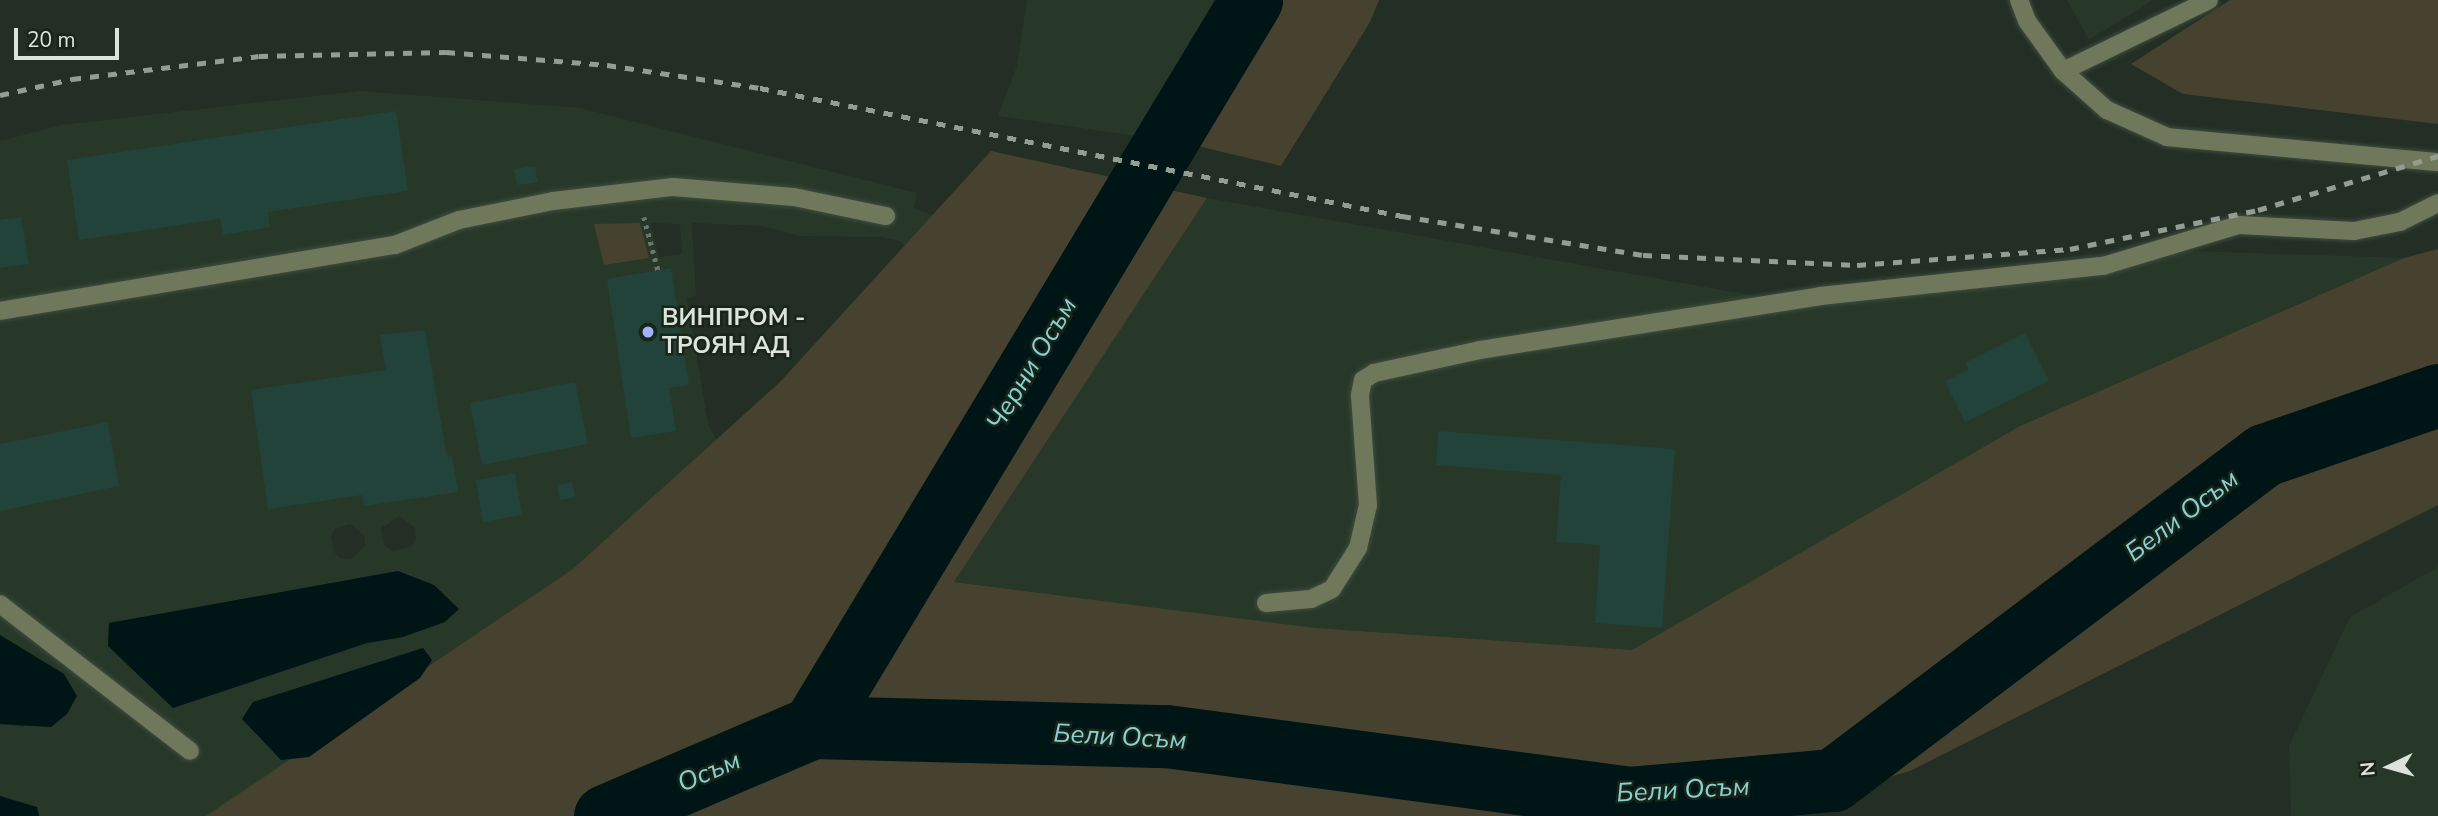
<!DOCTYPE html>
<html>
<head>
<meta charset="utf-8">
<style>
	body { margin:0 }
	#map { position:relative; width:2438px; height:816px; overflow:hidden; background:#232f24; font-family:"Nunito Sans",sans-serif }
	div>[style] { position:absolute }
	.built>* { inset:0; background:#273828 }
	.green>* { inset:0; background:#47422f }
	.water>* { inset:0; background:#001515 }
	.river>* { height:63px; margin:-31.5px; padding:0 31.5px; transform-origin:31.5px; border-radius:31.5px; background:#001515 }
	.building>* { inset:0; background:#224339 }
	.path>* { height:4.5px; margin-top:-2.25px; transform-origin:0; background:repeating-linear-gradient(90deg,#6c766c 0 3.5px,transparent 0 8.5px) }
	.roads { filter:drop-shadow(0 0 2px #404c41) drop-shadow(0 0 2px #404c41) }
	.minor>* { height:18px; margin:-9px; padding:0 9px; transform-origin:9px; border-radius:9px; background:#6f785a }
	.rail>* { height:5px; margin-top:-2.5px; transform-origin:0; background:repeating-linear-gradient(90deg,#949d94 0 9px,transparent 0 18px) }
	.dots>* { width:19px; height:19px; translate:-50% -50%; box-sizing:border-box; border:4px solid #1a251a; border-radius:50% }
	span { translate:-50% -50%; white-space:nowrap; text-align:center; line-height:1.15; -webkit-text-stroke:5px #1a251a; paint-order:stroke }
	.poi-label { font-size:24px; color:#dbe3db; font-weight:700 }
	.left { translate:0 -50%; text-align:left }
	.water-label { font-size:26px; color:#88d2d3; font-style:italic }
	.north { position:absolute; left:2354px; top:732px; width:70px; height:70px; -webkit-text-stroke:5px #1a251a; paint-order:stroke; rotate:265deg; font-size:19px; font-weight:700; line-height:28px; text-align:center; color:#dbe3db }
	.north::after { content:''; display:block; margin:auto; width:24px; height:32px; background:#dbe3db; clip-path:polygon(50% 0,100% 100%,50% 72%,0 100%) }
	.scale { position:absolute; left:14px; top:28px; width:105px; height:32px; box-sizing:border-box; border:4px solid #dbe3db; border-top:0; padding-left:9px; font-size:21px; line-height:24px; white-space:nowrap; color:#dbe3db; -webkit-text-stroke:5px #1a251a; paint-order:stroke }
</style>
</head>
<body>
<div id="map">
	<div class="built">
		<i style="clip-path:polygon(1027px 0,1281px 0,1185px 143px,998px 116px,1017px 66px)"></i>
		<i style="clip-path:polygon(2067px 0,2153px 0,2089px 40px)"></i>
		<i style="clip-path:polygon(evenodd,360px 91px,580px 108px,917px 193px,914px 208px,950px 223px,712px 480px,244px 816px,39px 816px,36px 807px,0 796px,0 724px,23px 727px,64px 674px,0 635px,0 141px,62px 125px,360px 91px,650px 223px,680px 224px,682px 254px,659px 257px,650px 223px,360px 91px,692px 223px,763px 226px,799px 236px,881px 237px,903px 242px,907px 261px,721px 449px,708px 424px,687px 299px,696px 296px,692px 223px,360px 91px,400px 516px,415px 528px,416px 538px,411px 547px,392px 551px,384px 545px,381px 528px,400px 516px,360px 91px,350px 524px,365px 536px,365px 546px,351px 559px,341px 558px,334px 552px,331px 536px,335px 529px,350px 524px,360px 91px,398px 571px,403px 637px,367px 643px,173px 708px,108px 646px,109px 623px,398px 571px)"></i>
		<i style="clip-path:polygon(1207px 198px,1799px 304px,2191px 251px,2404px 258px,2020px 426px,1632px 650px,1316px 628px,954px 582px)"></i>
		<i style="clip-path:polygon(2438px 567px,2438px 816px,2291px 816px,2289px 746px,2350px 617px)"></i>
	</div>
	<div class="green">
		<i style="clip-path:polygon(1281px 0,1379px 0,1370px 22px,1281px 166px,1185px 143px)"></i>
		<i style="clip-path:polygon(2230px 0,2438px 0,2438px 124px,2183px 94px,2131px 64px)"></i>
		<i style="clip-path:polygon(991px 151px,1207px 198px,954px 582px,1316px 628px,1632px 650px,2020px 426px,2404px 258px,2438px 249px,2438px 505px,1910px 771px,1760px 816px,206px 816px,573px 569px,780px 382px)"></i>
		<i style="clip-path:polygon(640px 223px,649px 258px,604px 265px,594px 224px)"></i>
	</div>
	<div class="water">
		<i style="clip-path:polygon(398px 571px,434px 585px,459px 609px,445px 622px,403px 637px,367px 643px,173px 708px,108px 646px,109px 623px)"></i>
		<i style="clip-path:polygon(0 635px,64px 674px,77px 696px,67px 714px,51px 727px,0 724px)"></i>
		<i style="clip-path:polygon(423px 648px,432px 660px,420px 678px,309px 757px,281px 760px,242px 719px,253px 702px)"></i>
		<i style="clip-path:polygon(0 796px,37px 807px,39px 816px,0 816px)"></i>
	</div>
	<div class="river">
		<i style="left:813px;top:727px;width:849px;rotate:-58.93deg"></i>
		<i style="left:605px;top:816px;width:226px;rotate:-23.2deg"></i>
		<i style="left:813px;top:727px;width:353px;rotate:1.5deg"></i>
		<i style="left:1166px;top:736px;width:468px;rotate:7.6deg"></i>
		<i style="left:1630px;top:798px;width:204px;rotate:-5.1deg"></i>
		<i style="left:1833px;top:780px;width:540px;rotate:-37.02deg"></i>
		<i style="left:2264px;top:455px;width:184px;rotate:-19deg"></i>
	</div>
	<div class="building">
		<i style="clip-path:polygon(396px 111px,408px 191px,268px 212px,270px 227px,223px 235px,220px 219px,79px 240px,67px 160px)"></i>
		<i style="clip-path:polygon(535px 166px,538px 182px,517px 185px,514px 169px)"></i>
		<i style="clip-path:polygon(21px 217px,29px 264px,0 268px,0 220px)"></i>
		<i style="clip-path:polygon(671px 268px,689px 385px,669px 388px,676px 431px,631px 438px,607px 279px)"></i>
		<i style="clip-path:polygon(425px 330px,447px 457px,452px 456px,458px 492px,364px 506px,362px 495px,268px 509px,251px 390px,386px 370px,380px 335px)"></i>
		<i style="clip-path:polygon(2025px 333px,2049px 381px,1965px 422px,1945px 381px,1969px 370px,1965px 363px)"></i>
		<i style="clip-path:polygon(575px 382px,588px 444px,482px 465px,470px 403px)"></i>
		<i style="clip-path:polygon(108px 422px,119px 486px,0 511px,0 444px)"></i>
		<i style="clip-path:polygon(1438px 431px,1675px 449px,1662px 628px,1595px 623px,1600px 545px,1556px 542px,1561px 475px,1436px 465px)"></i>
		<i style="clip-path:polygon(515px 473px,522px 515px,483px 522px,476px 480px)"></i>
		<i style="clip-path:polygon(572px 482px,575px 497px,560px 500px,557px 485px)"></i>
	</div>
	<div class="path">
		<i style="left:644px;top:217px;width:55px;rotate:75.2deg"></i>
	</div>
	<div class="roads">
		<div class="minor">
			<i style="left:2019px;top:0;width:22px;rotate:69deg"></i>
			<i style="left:2027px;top:21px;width:62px;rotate:54.2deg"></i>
			<i style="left:2063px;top:71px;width:59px;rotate:41.6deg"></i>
			<i style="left:2107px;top:110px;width:66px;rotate:24.2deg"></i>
			<i style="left:2167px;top:137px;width:272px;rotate:5.3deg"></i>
			<i style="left:2063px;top:71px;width:162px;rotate:-25.9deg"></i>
			<i style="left:0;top:311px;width:400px;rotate:-9.5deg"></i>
			<i style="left:395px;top:245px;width:69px;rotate:-21.3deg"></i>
			<i style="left:459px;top:220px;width:96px;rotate:-11.4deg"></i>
			<i style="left:553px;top:201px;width:121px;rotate:-6.7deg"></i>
			<i style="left:673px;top:187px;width:121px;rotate:4.7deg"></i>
			<i style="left:794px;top:197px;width:94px;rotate:11.7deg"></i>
			<i style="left:1266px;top:603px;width:45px;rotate:-5.1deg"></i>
			<i style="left:1311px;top:599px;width:23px;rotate:-25deg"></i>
			<i style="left:1332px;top:589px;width:49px;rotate:-57.6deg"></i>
			<i style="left:1358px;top:548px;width:44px;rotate:-76.9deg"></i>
			<i style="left:1368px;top:505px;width:110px;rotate:-94.2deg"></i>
			<i style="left:1360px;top:395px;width:15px;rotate:-79deg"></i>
			<i style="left:1363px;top:380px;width:13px;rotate:-32deg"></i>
			<i style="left:1374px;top:373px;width:108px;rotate:-12.2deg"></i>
			<i style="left:1480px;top:350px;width:344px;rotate:-9deg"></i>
			<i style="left:1820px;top:296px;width:285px;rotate:-6.1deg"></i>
			<i style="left:2103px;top:266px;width:142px;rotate:-16.8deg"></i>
			<i style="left:2239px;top:225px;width:115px;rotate:3deg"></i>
			<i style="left:2354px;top:231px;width:47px;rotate:-11.1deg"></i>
			<i style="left:2400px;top:222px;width:42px;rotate:-26.6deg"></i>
			<i style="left:0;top:604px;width:240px;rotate:37.7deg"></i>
		</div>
	</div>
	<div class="rail">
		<i style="left:0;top:95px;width:74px;rotate:-12.5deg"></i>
		<i style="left:72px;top:79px;width:188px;rotate:-7deg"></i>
		<i style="left:259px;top:56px;width:187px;rotate:-1.2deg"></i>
		<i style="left:446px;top:52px;width:162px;rotate:4.6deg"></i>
		<i style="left:607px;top:65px;width:155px;rotate:8.5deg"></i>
		<i style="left:760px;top:88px;width:655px;rotate:11.28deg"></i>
		<i style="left:1402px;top:216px;width:244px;rotate:9.2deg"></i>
		<i style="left:1643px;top:255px;width:214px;rotate:2.7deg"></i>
		<i style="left:1857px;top:265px;width:214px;rotate:-4.3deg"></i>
		<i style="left:2070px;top:249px;width:192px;rotate:-11.7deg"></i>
		<i style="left:2258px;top:210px;width:188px;rotate:-16.7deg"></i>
	</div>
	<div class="dots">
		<i style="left:648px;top:332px;background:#9fb3fd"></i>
	</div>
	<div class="poi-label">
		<span class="left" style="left:662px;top:332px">ВИНПРОМ -<br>ТРОЯН АД</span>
	</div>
	<div class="water-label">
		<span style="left:1032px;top:364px;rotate:-59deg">Черни Осъм</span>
		<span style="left:2182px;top:516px;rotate:-37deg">Бели Осъм</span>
		<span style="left:1120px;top:737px;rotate:3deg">Бели Осъм</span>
		<span style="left:709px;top:772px;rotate:-23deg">Осъм</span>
		<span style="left:1683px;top:790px;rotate:-3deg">Бели Осъм</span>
	</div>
	<div class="north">N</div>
	<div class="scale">20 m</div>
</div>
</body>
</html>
